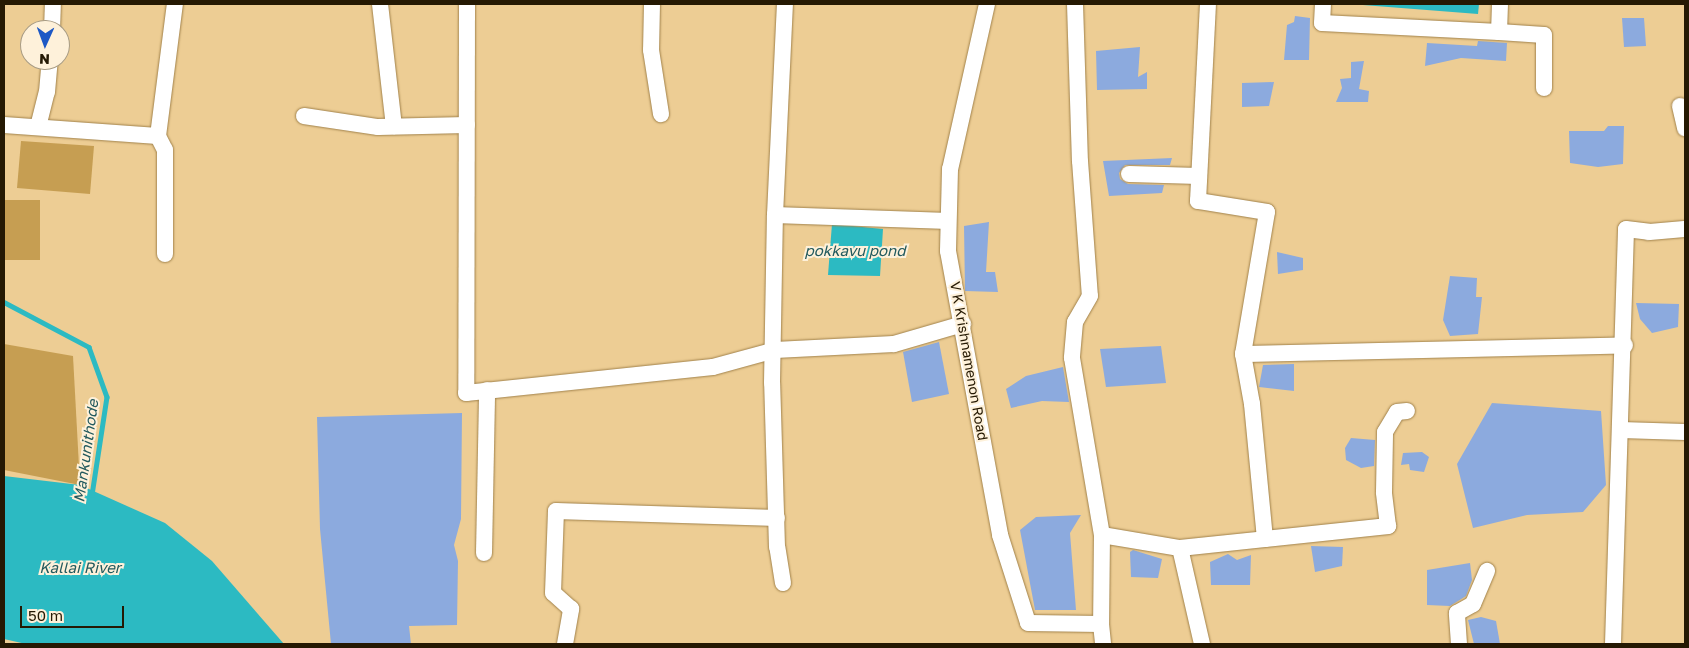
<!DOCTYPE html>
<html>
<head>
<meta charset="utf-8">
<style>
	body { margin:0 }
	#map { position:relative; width:1689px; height:648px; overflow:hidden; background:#edcd94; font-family:"Golos Text",sans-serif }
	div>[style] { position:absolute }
	.green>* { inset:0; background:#c69e52 }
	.water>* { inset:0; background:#2cbac2 }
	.stream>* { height:4.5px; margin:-2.25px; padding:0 2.25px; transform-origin:2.25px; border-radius:2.25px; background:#2cbac2 }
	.building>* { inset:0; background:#8caade }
	.roads { filter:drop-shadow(0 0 1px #a1824b) drop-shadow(0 0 1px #a1824b) }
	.minor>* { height:16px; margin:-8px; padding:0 8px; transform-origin:8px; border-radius:8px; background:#fff }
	span { translate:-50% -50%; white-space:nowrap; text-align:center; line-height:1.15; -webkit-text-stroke:4px #fef1da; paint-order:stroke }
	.street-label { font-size:14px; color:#251903 }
	.water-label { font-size:15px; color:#22595d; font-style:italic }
	.frame { position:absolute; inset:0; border:5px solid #251903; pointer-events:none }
	.north { position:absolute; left:20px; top:20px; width:50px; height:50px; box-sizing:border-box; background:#fef1da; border:1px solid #a79b84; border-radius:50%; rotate:182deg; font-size:14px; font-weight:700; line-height:20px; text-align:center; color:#251903 }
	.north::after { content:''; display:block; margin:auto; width:18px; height:22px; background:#1d58c5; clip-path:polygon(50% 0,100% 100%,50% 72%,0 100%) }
	.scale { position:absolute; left:20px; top:606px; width:104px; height:22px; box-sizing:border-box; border:2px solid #251903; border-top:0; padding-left:6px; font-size:15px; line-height:18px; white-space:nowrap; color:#251903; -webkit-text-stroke:4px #fef1da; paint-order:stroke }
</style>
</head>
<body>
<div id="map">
	<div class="green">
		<i style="clip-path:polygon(21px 141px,94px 146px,90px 194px,17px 188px)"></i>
		<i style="clip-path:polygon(4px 200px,40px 200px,40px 260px,4px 260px)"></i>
		<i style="clip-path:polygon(4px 344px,73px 356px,80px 485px,4px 470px)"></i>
	</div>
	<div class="water">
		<i style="clip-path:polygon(1350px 4px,1479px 4px,1478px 14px)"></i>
		<i style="clip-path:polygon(832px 224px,883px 229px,880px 276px,828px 275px)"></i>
		<i style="clip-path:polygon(4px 476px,80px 485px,165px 523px,212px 561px,284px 644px,26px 644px,4px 639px)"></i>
	</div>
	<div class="stream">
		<i style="left:4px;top:302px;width:96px;rotate:27.9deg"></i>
		<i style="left:89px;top:347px;width:53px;rotate:70.2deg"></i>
		<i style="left:107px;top:397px;width:99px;rotate:98.7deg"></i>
	</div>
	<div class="building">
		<i style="clip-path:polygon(1295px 16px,1310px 18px,1309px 60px,1284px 60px,1287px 25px,1294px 22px)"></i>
		<i style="clip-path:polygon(1622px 18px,1644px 18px,1646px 46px,1624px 47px)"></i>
		<i style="clip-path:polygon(1478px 41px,1507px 43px,1506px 61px,1461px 58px,1425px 66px,1427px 43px,1477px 46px)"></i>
		<i style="clip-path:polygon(1140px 47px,1138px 77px,1147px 72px,1147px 89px,1097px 90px,1096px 51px)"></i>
		<i style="clip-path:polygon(1364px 61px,1359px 89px,1369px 91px,1368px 102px,1336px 102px,1342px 88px,1340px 79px,1351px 78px,1351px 62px)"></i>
		<i style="clip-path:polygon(1274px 82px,1269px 106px,1242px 107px,1242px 83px)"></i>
		<i style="clip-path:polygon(1608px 126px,1624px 126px,1623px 164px,1598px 167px,1570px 163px,1569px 131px,1604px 131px)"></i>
		<i style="clip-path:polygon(1172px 158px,1170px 165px,1125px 165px,1119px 173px,1120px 179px,1128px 184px,1164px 185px,1162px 193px,1109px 196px,1103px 161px)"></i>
		<i style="clip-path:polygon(989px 222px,986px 272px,995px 272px,998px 292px,965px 291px,964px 226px)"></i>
		<i style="clip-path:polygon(1277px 252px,1303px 258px,1303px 270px,1278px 274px)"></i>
		<i style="clip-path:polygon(1450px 276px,1477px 278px,1476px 297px,1482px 297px,1478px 334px,1450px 336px,1443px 320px)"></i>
		<i style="clip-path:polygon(1636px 303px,1679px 304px,1678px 327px,1652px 333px,1640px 319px)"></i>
		<i style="clip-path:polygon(939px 342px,949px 394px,912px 402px,903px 352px)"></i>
		<i style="clip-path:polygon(1161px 346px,1166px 383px,1106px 387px,1100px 349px)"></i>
		<i style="clip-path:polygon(1294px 364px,1294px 391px,1259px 387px,1263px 365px)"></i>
		<i style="clip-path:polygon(1063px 367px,1069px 402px,1042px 401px,1011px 408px,1006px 389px,1026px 376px)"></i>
		<i style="clip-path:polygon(1492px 403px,1601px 411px,1606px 485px,1583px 512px,1527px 515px,1473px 528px,1457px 464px)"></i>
		<i style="clip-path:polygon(462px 413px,461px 519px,454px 545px,458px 561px,457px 625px,409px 626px,411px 644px,331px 644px,320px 529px,317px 417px)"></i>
		<i style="clip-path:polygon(1351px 438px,1375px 440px,1374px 466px,1361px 468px,1346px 460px,1345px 448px)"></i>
		<i style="clip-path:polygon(1422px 452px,1429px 457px,1424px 472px,1410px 470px,1409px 464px,1401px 465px,1403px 453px)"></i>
		<i style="clip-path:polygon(1081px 515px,1070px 533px,1076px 610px,1035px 610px,1020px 530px,1036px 517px)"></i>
		<i style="clip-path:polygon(1311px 546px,1343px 547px,1342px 566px,1315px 572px)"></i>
		<i style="clip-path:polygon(1133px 550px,1162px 559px,1158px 578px,1131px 577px,1130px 552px)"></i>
		<i style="clip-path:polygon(1228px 554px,1237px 560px,1251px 555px,1250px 585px,1211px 585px,1210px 562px)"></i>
		<i style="clip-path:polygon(1470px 563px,1472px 580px,1466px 596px,1450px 606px,1427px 605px,1427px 570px)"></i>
		<i style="clip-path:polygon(1481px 617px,1496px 621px,1500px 644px,1474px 644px,1468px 620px)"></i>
	</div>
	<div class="roads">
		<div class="minor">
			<i style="left:380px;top:4px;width:123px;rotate:83.5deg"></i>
			<i style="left:467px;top:4px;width:389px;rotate:90.1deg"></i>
			<i style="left:466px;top:393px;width:248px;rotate:-6deg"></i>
			<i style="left:713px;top:367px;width:64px;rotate:-15.3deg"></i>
			<i style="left:775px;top:350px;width:119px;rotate:-2.9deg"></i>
			<i style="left:894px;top:344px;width:72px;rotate:-16.2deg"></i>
			<i style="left:652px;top:4px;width:46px;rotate:91.2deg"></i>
			<i style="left:651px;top:50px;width:65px;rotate:81.1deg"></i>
			<i style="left:987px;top:4px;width:169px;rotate:102.6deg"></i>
			<i style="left:950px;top:169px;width:82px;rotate:91.4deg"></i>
			<i style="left:948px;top:251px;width:289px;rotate:79.6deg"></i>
			<i style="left:1000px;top:535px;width:92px;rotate:72.3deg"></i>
			<i style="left:1028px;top:623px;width:73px;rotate:0.8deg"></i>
			<i style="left:1101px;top:624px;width:20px;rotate:84deg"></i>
			<i style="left:1075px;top:4px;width:157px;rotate:88.2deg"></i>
			<i style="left:1080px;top:161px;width:135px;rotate:85.8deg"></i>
			<i style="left:1090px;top:296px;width:30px;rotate:120deg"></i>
			<i style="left:1075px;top:322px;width:36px;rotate:95deg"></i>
			<i style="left:1072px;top:358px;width:180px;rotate:80.4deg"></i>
			<i style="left:1102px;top:535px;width:89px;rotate:90.6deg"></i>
			<i style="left:1323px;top:4px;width:19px;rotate:93deg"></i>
			<i style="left:1322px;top:23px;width:177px;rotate:2.9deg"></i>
			<i style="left:1500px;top:4px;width:28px;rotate:92deg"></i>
			<i style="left:1499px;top:32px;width:45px;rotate:3.8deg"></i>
			<i style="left:1544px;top:35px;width:53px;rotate:90deg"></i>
			<i style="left:52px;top:30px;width:26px;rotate:-88deg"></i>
			<i style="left:1680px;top:106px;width:23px;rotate:77deg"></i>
			<i style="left:304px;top:116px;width:75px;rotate:8.5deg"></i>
			<i style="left:378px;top:127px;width:89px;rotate:-1.3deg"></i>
			<i style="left:4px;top:125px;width:154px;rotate:4.1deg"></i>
			<i style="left:38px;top:127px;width:36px;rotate:-76deg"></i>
			<i style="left:47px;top:92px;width:32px;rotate:-85deg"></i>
			<i style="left:1129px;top:174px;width:70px;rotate:1.6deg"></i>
			<i style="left:775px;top:215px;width:211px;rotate:-87.3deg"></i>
			<i style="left:165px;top:254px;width:104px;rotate:-90deg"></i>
			<i style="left:165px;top:150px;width:16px;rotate:-117deg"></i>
			<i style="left:158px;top:136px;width:133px;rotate:-82.7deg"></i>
			<i style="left:1243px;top:354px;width:382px;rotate:-1.3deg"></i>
			<i style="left:1621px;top:430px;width:64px;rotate:1.8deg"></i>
			<i style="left:1102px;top:535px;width:79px;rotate:9.5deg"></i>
			<i style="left:1265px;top:539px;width:124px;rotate:-6deg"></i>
			<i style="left:1388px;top:526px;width:34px;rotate:-97deg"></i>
			<i style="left:1384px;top:492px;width:60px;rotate:-89deg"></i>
			<i style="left:1385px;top:432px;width:23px;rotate:-59deg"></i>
			<i style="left:1397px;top:412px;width:10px;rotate:-6deg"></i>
			<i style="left:484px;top:553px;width:163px;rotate:-88.9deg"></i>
			<i style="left:783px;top:583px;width:36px;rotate:-99deg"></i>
			<i style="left:777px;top:547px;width:164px;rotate:-91.7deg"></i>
			<i style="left:772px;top:383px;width:168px;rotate:-89deg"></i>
			<i style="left:775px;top:215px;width:173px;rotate:2deg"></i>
			<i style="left:565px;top:644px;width:36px;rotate:-80deg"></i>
			<i style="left:571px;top:609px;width:24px;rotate:-138deg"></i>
			<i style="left:553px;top:593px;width:82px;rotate:-87.9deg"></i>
			<i style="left:556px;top:511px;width:221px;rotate:1.8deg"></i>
			<i style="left:1202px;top:644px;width:98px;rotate:-102.9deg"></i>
			<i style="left:1180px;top:548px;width:85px;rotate:-6deg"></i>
			<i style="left:1265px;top:539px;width:136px;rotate:-95.5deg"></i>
			<i style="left:1252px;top:404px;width:51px;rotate:-100.2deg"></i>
			<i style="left:1243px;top:354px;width:144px;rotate:-80.4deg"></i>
			<i style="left:1267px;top:212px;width:70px;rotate:-170.9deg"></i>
			<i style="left:1198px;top:201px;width:197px;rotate:-87.1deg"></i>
			<i style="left:1459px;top:644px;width:31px;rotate:-94deg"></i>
			<i style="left:1457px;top:613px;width:18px;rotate:-29deg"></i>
			<i style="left:1473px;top:604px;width:36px;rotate:-67deg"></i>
			<i style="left:1613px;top:644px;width:415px;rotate:-88.2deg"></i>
			<i style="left:1626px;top:229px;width:23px;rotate:7deg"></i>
			<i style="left:1649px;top:232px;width:36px;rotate:-5deg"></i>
		</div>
	</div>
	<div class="street-label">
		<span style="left:969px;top:361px;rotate:80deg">V K Krishnamenon Road</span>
	</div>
	<div class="water-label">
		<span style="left:855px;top:251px">pokkavu pond</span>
		<span style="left:86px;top:451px;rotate:-82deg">Mankunithode</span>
		<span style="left:80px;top:568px">Kallai River</span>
	</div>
	<div class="frame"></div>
	<div class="north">N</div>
	<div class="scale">50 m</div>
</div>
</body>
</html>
